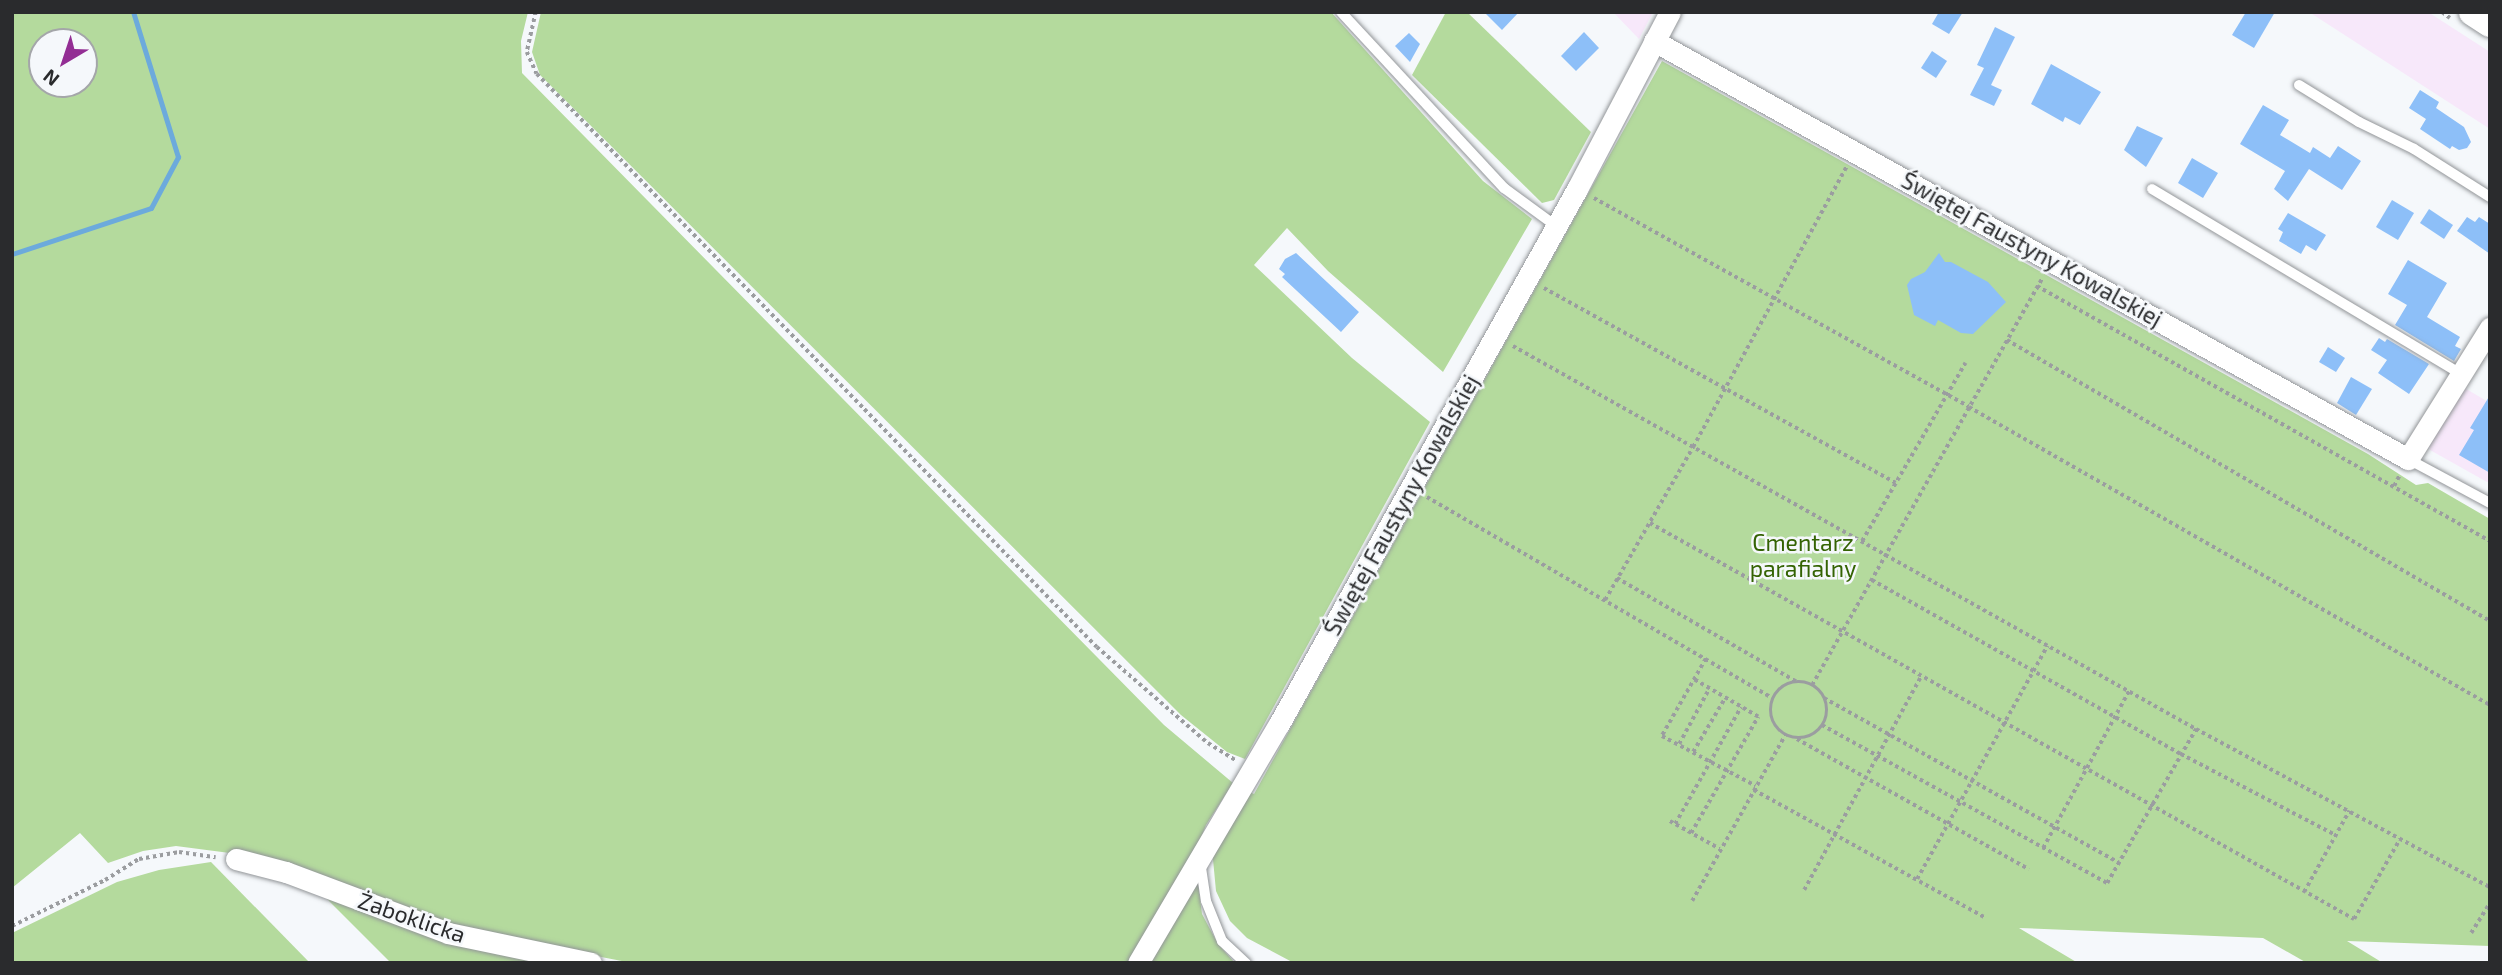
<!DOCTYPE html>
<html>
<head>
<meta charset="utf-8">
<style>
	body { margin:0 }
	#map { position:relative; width:2502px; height:975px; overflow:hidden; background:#f5f8fb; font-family:"Exo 2",sans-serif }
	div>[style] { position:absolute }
	.commercial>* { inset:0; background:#f7e8fa }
	.green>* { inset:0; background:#b4da9d }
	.stream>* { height:5px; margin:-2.5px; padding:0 2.5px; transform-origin:2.5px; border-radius:2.5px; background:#6caadc }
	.building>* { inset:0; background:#8dbff8 }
	.path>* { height:3.5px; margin-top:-1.75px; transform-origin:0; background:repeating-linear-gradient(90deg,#9b9da0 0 3.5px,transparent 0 7px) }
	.path>.ring { margin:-1.75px; padding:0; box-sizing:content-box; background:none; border:3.5px solid #9b9da0; border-radius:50% }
	.roads { filter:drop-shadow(0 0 2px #929598) drop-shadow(0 0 2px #929598) }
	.service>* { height:10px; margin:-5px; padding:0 5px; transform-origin:5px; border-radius:5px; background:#fff }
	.minor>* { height:21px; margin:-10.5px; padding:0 10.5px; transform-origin:10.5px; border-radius:10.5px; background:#fff }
	.secondary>* { height:28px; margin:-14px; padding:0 14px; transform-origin:14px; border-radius:14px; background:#fff }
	span { translate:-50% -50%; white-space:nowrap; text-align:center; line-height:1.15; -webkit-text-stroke:5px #f5f8fb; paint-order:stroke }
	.street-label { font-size:23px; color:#2a2b2d }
	.park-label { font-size:23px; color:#346303 }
	.frame { position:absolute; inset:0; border:14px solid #2a2b2d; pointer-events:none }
	.north { position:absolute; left:28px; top:28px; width:70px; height:70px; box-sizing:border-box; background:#f5f8fb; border:2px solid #a4a6a9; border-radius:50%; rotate:219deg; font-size:19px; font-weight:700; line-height:28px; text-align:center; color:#2a2b2d }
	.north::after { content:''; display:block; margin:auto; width:24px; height:32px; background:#932e94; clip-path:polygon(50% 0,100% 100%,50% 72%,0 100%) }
</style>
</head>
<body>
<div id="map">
	<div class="commercial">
		<i style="clip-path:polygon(1613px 12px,1653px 12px,1639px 39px)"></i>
		<i style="clip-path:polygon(2309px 12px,2428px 12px,2490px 52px,2490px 129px)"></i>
		<i style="clip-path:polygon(2463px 387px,2490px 403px,2490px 481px,2487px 482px,2430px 450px,2429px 444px)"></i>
	</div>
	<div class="green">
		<i style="clip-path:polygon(evenodd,12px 12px,528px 12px,521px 41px,522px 73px,1164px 725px,1233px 783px,1206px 825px,1192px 861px,1134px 963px,632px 963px,459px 929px,245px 855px,176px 846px,143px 851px,108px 863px,80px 833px,12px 888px,12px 12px,42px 42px,84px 42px,84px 84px,42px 84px,42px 42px)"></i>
		<i style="clip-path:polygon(541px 12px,1331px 12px,1483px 181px,1532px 219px,1443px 372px,1328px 271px,1287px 228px,1254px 265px,1352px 358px,1430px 422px,1245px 759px,1227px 752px,1181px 715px,540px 75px,532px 52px)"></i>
		<i style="clip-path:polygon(1446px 12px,1467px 12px,1591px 132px,1554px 200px,1542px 203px,1412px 75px)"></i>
		<i style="clip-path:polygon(1662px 61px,2368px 454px,2416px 485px,2428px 483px,2490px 519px,2490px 946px,2347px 941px,2383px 963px,2307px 963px,2263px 938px,2019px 928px,2078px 963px,1294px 963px,1247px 938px,1230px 921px,1216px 891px,1212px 849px,1245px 790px,1254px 794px)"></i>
		<i style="clip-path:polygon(211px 862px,310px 963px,12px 963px,12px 933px,117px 882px,159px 870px)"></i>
		<i style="clip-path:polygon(1196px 867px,1202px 914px,1218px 944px,1235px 963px,1142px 963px)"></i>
		<i style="clip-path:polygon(321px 893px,561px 963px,391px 963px)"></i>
	</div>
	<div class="stream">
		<i style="left:12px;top:254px;width:146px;rotate:-18.3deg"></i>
		<i style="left:151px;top:208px;width:58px;rotate:-62.1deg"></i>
		<i style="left:178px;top:157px;width:152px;rotate:-107.2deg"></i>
	</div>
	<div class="building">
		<i style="clip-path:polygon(1484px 12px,1519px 12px,1502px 30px)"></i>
		<i style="clip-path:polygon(1939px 12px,1963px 12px,1949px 34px,1932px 24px)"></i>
		<i style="clip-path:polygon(2246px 12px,2275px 12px,2254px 48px,2232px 35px)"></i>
		<i style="clip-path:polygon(1995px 27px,2015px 37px,1991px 85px,2002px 90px,1994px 106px,1970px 95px,1984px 68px,1977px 65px)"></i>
		<i style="clip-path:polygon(1584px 32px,1599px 48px,1576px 71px,1561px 56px)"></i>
		<i style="clip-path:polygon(1409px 33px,1420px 44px,1410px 62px,1395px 46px)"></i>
		<i style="clip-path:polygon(1932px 51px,1947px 61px,1936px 78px,1921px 68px)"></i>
		<i style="clip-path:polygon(2051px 64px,2101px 92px,2080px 125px,2065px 117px,2063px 122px,2031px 104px)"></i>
		<i style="clip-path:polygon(2420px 90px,2439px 102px,2436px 108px,2464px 127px,2471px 142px,2467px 148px,2459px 150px,2452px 146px,2450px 149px,2420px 129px,2426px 119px,2409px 108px)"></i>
		<i style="clip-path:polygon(2263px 105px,2289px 120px,2280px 135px,2310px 153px,2313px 147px,2330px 158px,2338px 146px,2361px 161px,2342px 190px,2309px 169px,2288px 201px,2274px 189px,2285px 171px,2240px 144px)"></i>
		<i style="clip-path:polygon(2137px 126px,2163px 138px,2146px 167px,2124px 150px)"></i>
		<i style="clip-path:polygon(2192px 158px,2218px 173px,2203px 198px,2178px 183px)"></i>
		<i style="clip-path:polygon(2392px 200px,2414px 213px,2398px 240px,2376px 227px)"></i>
		<i style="clip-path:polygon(2429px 209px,2453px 225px,2444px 239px,2420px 223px)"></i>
		<i style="clip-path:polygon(2288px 213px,2326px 235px,2316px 251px,2306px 245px,2301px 254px,2279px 241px,2283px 232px,2278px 229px)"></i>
		<i style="clip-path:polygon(2467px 217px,2475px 222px,2479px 217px,2490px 224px,2490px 254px,2457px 231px)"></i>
		<i style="clip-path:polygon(1296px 253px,1359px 312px,1341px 332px,1282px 277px,1285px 274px,1279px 269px,1285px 259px)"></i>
		<i style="clip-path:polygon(1939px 253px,1945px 262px,1951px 262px,1988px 282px,2006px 302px,1973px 334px,1961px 333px,1938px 320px,1935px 326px,1914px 315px,1907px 285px,1911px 279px,1925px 272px)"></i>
		<i style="clip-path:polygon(2408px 260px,2447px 283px,2427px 317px,2460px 337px,2455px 346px,2461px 349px,2454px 361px,2395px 325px,2407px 305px,2388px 294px)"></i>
		<i style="clip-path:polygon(2379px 338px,2385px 342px,2387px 339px,2429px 364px,2409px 394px,2378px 373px,2387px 360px,2371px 350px)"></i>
		<i style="clip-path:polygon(2328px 347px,2345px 358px,2336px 372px,2319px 362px)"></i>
		<i style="clip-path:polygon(2351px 377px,2372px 389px,2356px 415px,2337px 403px)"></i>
		<i style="clip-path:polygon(2490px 395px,2490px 473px,2459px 455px,2474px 430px,2470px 428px)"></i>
	</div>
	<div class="path">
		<i style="left:536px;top:12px;width:41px;rotate:102.7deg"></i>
		<i style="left:527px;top:52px;width:24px;rotate:66deg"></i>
		<i style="left:537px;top:74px;width:801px;rotate:45.66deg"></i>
		<i style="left:1097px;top:647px;width:147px;rotate:40.9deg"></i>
		<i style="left:1208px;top:743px;width:32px;rotate:32deg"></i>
		<i style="left:2442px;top:12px;width:10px;rotate:37deg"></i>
		<i style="left:1594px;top:198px;width:429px;rotate:29.1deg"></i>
		<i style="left:1969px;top:407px;width:600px;rotate:29.77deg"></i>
		<i style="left:2037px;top:286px;width:520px;rotate:29.38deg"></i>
		<i style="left:1544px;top:288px;width:402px;rotate:29deg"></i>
		<i style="left:2007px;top:340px;width:559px;rotate:30.19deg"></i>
		<i style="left:1513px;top:346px;width:783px;rotate:29.28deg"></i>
		<i style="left:2196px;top:729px;width:334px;rotate:28.3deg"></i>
		<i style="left:2394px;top:486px;width:13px;rotate:-63deg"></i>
		<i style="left:1427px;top:497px;width:400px;rotate:30.2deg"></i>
		<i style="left:1650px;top:523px;width:808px;rotate:29.36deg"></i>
		<i style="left:2354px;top:919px;width:92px;rotate:-60.1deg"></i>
		<i style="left:1862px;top:541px;width:206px;rotate:-59.9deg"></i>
		<i style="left:1617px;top:578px;width:208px;rotate:30deg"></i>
		<i style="left:1872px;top:580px;width:355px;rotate:29.4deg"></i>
		<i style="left:2181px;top:754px;width:174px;rotate:27.7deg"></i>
		<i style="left:1605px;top:600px;width:177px;rotate:-60.1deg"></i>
		<i style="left:1693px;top:447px;width:319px;rotate:-61.3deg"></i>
		<i style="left:1706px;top:659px;width:89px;rotate:119.7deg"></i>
		<i style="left:1662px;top:736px;width:106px;rotate:28deg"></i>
		<i class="ring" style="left:1771px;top:682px;width:52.5px;height:52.5px"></i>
		<i style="left:1812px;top:685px;width:467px;rotate:-60.5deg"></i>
		<i style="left:1824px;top:698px;width:338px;rotate:29.2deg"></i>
		<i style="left:1822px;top:725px;width:326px;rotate:29deg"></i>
		<i style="left:2107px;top:883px;width:178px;rotate:-60deg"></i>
		<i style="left:1797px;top:739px;width:266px;rotate:29.3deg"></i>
		<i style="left:1679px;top:744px;width:63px;rotate:-61.4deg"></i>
		<i style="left:1693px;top:752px;width:63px;rotate:-59.3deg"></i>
		<i style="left:1754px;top:790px;width:265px;rotate:28.9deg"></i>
		<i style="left:1670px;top:821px;width:57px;rotate:29.2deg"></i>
		<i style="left:1675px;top:824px;width:134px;rotate:-60.6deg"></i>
		<i style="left:1691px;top:833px;width:134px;rotate:-60deg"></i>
		<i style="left:1758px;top:717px;width:75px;rotate:-149.7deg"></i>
		<i style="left:2043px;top:848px;width:179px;rotate:-61.3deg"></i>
		<i style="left:1917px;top:879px;width:267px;rotate:-60.8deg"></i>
		<i style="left:1804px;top:890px;width:244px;rotate:-61.3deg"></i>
		<i style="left:2304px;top:892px;width:93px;rotate:-60.9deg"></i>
		<i style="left:1692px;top:901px;width:190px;rotate:-60.7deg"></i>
		<i style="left:12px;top:926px;width:104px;rotate:-26.3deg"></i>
		<i style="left:105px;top:880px;width:40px;rotate:-32deg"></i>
		<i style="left:139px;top:859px;width:41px;rotate:-9.9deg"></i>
		<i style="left:179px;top:852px;width:37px;rotate:8deg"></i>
		<i style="left:2471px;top:933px;width:36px;rotate:-58deg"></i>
	</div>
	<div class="roads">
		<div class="service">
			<i style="left:1341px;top:12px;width:240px;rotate:47.2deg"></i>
			<i style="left:1504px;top:188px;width:64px;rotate:36.2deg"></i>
			<i style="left:2299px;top:85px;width:70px;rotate:31.7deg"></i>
			<i style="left:2359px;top:122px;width:61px;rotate:26.1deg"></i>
			<i style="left:2414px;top:149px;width:90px;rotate:32.3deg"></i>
			<i style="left:2152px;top:189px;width:360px;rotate:30.9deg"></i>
			<i style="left:2408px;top:459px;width:93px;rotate:28.2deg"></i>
			<i style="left:1200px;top:861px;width:40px;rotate:81.5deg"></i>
			<i style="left:1206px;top:901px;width:43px;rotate:68.2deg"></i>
			<i style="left:1222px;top:941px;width:33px;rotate:43deg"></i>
		</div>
		<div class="minor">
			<i style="left:1654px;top:41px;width:862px;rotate:29deg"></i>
			<i style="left:2408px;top:459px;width:155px;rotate:-58deg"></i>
			<i style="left:236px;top:859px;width:52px;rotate:14.6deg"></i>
			<i style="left:286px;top:872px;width:173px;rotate:20.6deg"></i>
			<i style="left:448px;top:933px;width:146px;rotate:11.8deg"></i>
			<i style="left:1138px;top:963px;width:277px;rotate:-59.5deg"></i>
			<i style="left:1279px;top:724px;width:612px;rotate:-60.88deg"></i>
			<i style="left:1577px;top:189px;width:200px;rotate:-62.3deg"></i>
		</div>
		<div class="secondary">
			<i style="left:2473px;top:12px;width:20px;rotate:33deg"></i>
		</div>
	</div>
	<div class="street-label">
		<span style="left:2032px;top:249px;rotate:29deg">Świętej Faustyny Kowalskiej</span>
		<span style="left:1401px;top:505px;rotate:-61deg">Świętej Faustyny Kowalskiej</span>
		<span style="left:412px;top:917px;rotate:19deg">Żaboklicka</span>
	</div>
	<div class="park-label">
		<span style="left:1803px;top:555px">Cmentarz<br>parafialny</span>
	</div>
	<div class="frame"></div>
	<div class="north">N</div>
</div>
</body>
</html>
